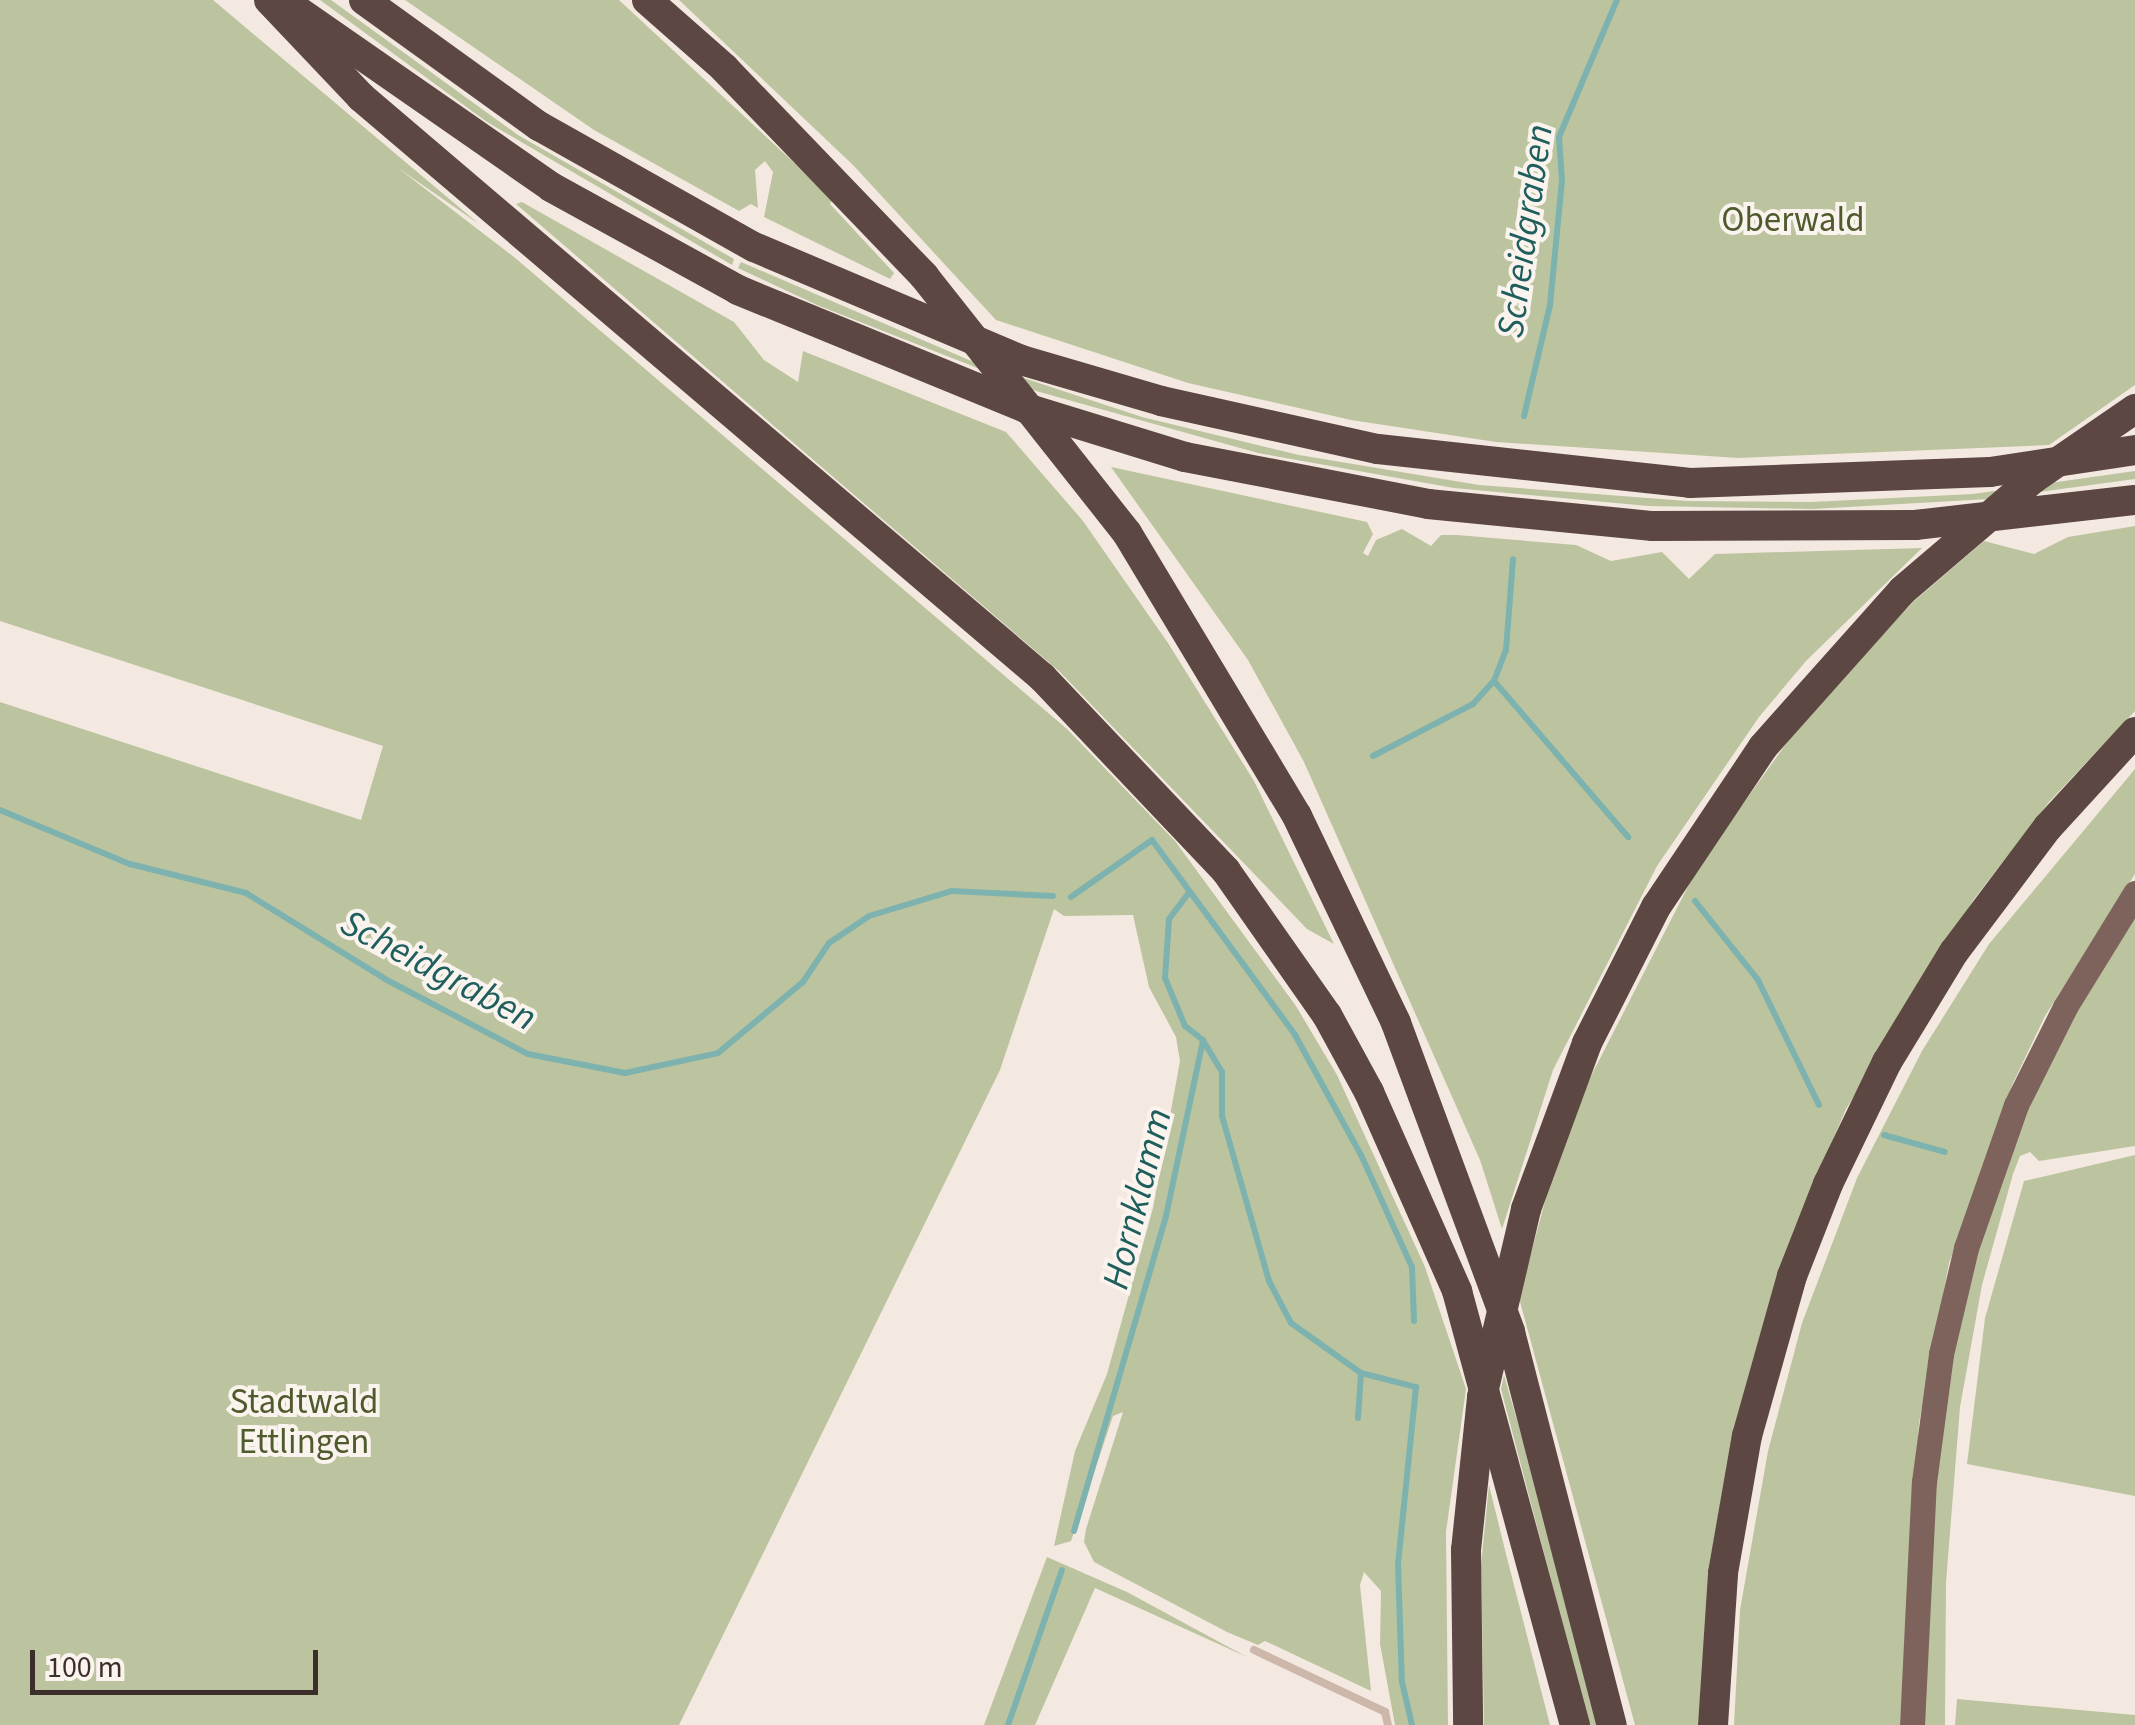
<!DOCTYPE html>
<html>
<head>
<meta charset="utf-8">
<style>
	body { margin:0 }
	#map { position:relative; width:2135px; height:1725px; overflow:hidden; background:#f4e9e0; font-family:"Source Sans 3",sans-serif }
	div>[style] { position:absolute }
	.green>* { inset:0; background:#bcc49f }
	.stream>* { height:6px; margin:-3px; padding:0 3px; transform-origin:3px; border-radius:3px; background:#7eb2af }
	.service>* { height:8px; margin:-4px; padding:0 4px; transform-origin:4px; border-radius:4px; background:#cdb7ab }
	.primary>* { height:25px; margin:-12.5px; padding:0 12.5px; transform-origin:12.5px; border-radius:12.5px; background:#7d635b }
	.motorway>* { height:30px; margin:-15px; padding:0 15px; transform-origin:15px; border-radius:15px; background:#5c4742 }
	.motorway-bridge>* { height:30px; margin:-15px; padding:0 15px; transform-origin:15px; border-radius:15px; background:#5c4742 }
	span { translate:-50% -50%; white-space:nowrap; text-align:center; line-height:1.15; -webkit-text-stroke:8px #fbf3ed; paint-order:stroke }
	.park-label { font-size:35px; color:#4f5a2d }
	.water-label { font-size:38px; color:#1e5e5c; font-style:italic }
	.scale { position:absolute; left:30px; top:1650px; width:288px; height:45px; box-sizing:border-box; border:5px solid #3b2e2b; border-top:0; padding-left:12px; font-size:30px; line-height:35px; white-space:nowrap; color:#3b2e2b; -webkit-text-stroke:8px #fbf3ed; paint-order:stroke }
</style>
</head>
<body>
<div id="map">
	<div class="green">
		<i style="clip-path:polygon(0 0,213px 0,479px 224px,398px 168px,514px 257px,1067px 729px,1175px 841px,1296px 1006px,1337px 1075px,1425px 1267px,1466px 1389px,1446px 1532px,1448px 1725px,1395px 1725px,1380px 1644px,1381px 1591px,1364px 1572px,1360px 1585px,1371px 1691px,1265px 1641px,1258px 1645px,1227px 1632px,1094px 1562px,1084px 1542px,1086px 1529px,1123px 1412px,1113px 1416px,1071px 1541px,1054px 1546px,1075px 1451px,1107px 1374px,1153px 1208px,1180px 1061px,1176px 1037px,1149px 987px,1133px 915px,1064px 916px,1054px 909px,1000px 1070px,679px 1725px,0 1725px,0 702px,361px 820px,383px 746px,0 621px)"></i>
		<i style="clip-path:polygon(320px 0,331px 0,518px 135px,734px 259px,732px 265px,487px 122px)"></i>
		<i style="clip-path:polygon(405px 0,619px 0,833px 199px,830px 204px,894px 273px,890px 279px,764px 217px,773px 172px,765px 161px,755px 170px,758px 208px,751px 204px,739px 211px,594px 130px)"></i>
		<i style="clip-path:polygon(679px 0,2135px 0,2135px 385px,2049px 445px,1738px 458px,1496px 442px,1351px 420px,1188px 383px,996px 320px,853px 165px)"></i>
		<i style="clip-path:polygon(522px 202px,734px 322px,764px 360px,798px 382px,803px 351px,1006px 432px,1083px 521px,1168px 643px,1254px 781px,1334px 944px,1307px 929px,1060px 672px,516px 204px)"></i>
		<i style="clip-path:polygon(741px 262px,969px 360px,1142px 417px,1299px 455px,1479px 485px,1687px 501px,1811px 502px,1973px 494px,2135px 471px,2135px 479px,1989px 499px,1813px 509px,1648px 506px,1454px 488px,1258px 453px,1036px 391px,817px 305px,738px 268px)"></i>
		<i style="clip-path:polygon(1111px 467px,1367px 522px,1373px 534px,1363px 553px,1368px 556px,1376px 540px,1402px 529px,1431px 546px,1441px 535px,1457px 535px,1576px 545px,1611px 561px,1662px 552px,1689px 579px,1715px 554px,1922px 548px,1806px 661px,1759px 717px,1657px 866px,1553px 1070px,1502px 1229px,1480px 1160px,1304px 762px,1248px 660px)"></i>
		<i style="clip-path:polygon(2135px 526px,2135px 711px,2049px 802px,1974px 899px,1846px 1109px,1794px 1230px,1731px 1443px,1711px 1556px,1698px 1725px,1635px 1725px,1519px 1298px,1554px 1168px,1590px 1078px,1698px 867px,1803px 720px,1913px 602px,1984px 541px,2034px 554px,2068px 537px)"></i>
		<i style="clip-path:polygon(2135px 769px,2135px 874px,2045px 1016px,2013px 1083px,1949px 1263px,1919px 1423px,1900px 1725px,1734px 1725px,1740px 1610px,1768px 1451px,1802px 1323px,1857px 1178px,1922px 1051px,1989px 944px)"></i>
		<i style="clip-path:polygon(2135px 915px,2135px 1146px,2039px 1161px,2030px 1152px,2020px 1156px,2013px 1174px,1982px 1285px,1960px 1407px,1946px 1583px,1945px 1725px,1922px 1725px,1935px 1491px,1955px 1338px,1979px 1243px,2023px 1117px,2081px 1000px)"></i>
		<i style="clip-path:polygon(2135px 1155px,2135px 1496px,1967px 1464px,1985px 1318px,2024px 1181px)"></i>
		<i style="clip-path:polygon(1504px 1375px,1533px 1476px,1597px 1725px,1589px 1725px,1501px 1389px)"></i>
		<i style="clip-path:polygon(1489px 1485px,1506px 1554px,1550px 1725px,1484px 1725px,1481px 1565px)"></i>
		<i style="clip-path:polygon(1047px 1557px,1127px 1592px,1247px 1657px,1095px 1588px,1035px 1725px,984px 1725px)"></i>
		<i style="clip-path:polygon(1957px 1699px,2135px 1715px,2135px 1725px,1955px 1725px)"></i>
	</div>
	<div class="stream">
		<i style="left:1524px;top:416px;width:114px;rotate:-76.8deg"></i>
		<i style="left:1550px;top:305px;width:125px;rotate:-84.5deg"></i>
		<i style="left:1562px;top:181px;width:44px;rotate:-93.9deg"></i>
		<i style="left:1559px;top:137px;width:149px;rotate:-67.1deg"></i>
		<i style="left:1494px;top:681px;width:206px;rotate:49.3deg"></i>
		<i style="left:1373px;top:756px;width:113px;rotate:-27.5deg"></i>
		<i style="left:1473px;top:704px;width:31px;rotate:-48deg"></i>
		<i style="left:1494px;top:681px;width:33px;rotate:-69deg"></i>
		<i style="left:1506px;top:650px;width:91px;rotate:-85.6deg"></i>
		<i style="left:0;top:810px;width:141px;rotate:22.6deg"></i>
		<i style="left:130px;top:864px;width:120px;rotate:14deg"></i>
		<i style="left:246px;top:893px;width:163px;rotate:31.7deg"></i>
		<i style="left:385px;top:979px;width:161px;rotate:27.7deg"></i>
		<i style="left:528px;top:1054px;width:99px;rotate:11.1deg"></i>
		<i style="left:625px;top:1073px;width:95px;rotate:-12.1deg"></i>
		<i style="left:718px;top:1053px;width:111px;rotate:-39.9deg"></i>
		<i style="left:803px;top:982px;width:47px;rotate:-56.3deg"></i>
		<i style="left:829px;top:943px;width:48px;rotate:-34deg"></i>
		<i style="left:869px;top:916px;width:87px;rotate:-16.8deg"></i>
		<i style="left:952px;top:891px;width:101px;rotate:2.8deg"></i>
		<i style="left:1071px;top:897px;width:99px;rotate:-35.1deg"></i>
		<i style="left:1152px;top:840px;width:242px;rotate:53.7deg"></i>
		<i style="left:1295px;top:1035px;width:139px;rotate:61.2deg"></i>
		<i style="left:1362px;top:1157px;width:121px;rotate:65.6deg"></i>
		<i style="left:1412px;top:1267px;width:54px;rotate:87.9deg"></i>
		<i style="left:1695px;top:901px;width:101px;rotate:51.4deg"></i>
		<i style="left:1758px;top:980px;width:139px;rotate:64deg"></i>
		<i style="left:1204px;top:1042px;width:35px;rotate:59deg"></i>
		<i style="left:1222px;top:1072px;width:44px;rotate:90deg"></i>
		<i style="left:1222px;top:1116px;width:172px;rotate:74.1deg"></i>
		<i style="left:1269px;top:1281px;width:47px;rotate:62.4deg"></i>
		<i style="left:1291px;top:1323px;width:86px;rotate:35.5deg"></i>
		<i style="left:1361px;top:1373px;width:45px;rotate:93.8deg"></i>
		<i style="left:1884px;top:1135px;width:63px;rotate:15.6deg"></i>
		<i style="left:1361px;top:1373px;width:57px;rotate:14.3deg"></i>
		<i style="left:1416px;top:1387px;width:178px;rotate:95.8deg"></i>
		<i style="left:1398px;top:1564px;width:118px;rotate:88.1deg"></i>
		<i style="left:1402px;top:1682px;width:44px;rotate:76.9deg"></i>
		<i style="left:1074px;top:1531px;width:328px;rotate:-73.7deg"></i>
		<i style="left:1166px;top:1216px;width:180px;rotate:-78.1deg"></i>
		<i style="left:1203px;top:1040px;width:23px;rotate:-142deg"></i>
		<i style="left:1185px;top:1026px;width:52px;rotate:-112.6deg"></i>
		<i style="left:1165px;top:978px;width:59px;rotate:-86.1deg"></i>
		<i style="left:1169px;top:919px;width:34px;rotate:-53deg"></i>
		<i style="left:1008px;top:1725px;width:164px;rotate:-70.8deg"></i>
	</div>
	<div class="service">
		<i style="left:1254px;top:1650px;width:145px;rotate:25.3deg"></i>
		<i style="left:1385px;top:1712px;width:13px;rotate:77deg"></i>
	</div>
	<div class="primary">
		<i style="left:1912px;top:1725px;width:243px;rotate:-87.2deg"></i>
		<i style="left:1924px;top:1482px;width:129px;rotate:-82.4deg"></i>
		<i style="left:1941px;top:1354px;width:109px;rotate:-76.7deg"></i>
		<i style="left:1966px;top:1248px;width:151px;rotate:-70.7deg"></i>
		<i style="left:2016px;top:1105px;width:110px;rotate:-63.4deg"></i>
		<i style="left:2065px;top:1007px;width:134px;rotate:-58.4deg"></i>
	</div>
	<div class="motorway">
		<i style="left:269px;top:0;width:134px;rotate:46.5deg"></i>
		<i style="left:361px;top:97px;width:895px;rotate:40.42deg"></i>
		<i style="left:1042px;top:677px;width:267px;rotate:46.5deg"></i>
		<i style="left:1226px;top:871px;width:176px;rotate:55deg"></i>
		<i style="left:1327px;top:1015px;width:88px;rotate:61.4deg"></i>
		<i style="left:1369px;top:1092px;width:218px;rotate:66.1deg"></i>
		<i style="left:1457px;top:1291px;width:450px;rotate:74.8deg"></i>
		<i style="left:364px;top:0;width:216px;rotate:35.8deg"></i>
		<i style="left:539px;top:126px;width:247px;rotate:29.4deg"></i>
		<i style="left:754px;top:247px;width:290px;rotate:22.9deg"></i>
		<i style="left:1021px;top:360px;width:146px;rotate:16.3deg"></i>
		<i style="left:1161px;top:401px;width:222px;rotate:12.5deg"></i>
		<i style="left:1378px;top:449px;width:314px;rotate:6.2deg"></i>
		<i style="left:1690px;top:483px;width:300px;rotate:-2.1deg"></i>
		<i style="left:1990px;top:472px;width:147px;rotate:-8.6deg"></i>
		<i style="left:647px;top:0;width:103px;rotate:41.4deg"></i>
		<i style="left:724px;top:68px;width:289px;rotate:46.1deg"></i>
		<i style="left:298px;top:11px;width:308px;rotate:34.8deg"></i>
		<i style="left:551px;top:187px;width:213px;rotate:28.8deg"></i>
		<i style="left:738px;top:290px;width:311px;rotate:22.3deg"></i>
		<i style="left:1026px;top:408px;width:166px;rotate:17.1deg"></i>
		<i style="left:1185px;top:457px;width:248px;rotate:10.9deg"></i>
		<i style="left:1428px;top:504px;width:226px;rotate:5.6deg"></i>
		<i style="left:1653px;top:526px;width:262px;rotate:-0.2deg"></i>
		<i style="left:1915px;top:525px;width:221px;rotate:-6.5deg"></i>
		<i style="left:1127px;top:533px;width:330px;rotate:59deg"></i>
		<i style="left:1297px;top:816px;width:229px;rotate:64.4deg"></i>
		<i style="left:1396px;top:1023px;width:329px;rotate:69.7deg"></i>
		<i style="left:1510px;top:1332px;width:406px;rotate:75.5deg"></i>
		<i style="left:1526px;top:1209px;width:177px;rotate:-69.8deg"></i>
		<i style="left:1587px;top:1043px;width:153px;rotate:-63.1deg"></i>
		<i style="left:1656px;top:907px;width:192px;rotate:-56.2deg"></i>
		<i style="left:1763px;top:747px;width:210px;rotate:-48.3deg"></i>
		<i style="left:1466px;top:1550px;width:175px;rotate:89.3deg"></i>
		<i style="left:1713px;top:1725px;width:152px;rotate:-86.2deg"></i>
		<i style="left:1723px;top:1573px;width:139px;rotate:-80.1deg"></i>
		<i style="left:1747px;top:1436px;width:166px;rotate:-74.3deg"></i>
		<i style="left:1792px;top:1276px;width:99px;rotate:-68.6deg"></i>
		<i style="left:1828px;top:1184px;width:136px;rotate:-64.2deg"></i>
		<i style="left:1887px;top:1062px;width:129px;rotate:-58.7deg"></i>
		<i style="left:1954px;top:952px;width:156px;rotate:-53.1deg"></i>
		<i style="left:2048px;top:827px;width:129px;rotate:-47.5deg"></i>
	</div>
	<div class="motorway-bridge">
		<i style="left:924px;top:276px;width:328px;rotate:51.7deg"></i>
		<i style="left:1903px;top:590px;width:171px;rotate:-40.5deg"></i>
		<i style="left:2033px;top:479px;width:124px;rotate:-34.5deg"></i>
		<i style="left:1466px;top:1550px;width:154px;rotate:-84deg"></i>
		<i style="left:1482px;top:1397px;width:193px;rotate:-76.8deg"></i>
	</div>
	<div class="park-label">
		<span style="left:1793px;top:220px">Oberwald</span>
		<span style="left:304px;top:1422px">Stadtwald<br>Ettlingen</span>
	</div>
	<div class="water-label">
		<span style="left:1526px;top:231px;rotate:-82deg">Scheidgraben</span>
		<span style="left:438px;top:971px;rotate:28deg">Scheidgraben</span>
		<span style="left:1138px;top:1199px;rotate:-76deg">Hornklamm</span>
	</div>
	<div class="scale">100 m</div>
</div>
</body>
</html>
